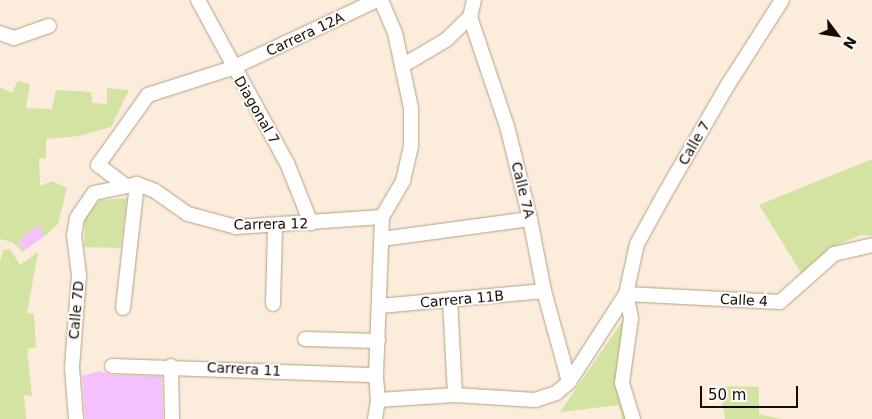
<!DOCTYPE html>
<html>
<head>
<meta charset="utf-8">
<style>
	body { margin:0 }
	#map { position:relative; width:872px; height:419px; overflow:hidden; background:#fbecdb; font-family:"DejaVu Sans",sans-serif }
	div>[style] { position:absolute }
	.green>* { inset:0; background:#d3e3a2 }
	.building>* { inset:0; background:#f4c1fe }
	.roads { filter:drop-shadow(0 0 1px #b69f85) drop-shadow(0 0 1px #b69f85) }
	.minor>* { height:14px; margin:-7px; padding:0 7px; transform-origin:7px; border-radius:7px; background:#fff }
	span { translate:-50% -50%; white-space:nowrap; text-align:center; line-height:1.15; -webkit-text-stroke:4px #fcfcfc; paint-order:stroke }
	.street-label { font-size:14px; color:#150d05 }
	.north { position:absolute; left:812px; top:10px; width:50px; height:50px; -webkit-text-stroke:4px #fcfcfc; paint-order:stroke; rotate:121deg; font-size:14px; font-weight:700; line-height:20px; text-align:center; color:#150d05 }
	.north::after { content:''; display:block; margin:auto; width:18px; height:22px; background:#150d05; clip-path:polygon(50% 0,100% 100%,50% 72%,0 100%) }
	.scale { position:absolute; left:700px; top:386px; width:98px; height:22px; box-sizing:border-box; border:2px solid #150d05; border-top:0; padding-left:6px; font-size:15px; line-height:18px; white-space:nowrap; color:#150d05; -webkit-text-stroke:4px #fcfcfc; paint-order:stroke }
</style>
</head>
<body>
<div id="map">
	<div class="green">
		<i style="clip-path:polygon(18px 81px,30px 84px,26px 108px,52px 109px,56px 90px,91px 92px,92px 103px,107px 104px,107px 88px,129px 90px,111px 127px,79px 136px,46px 139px,46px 159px,39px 158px,40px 186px,52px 181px,67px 188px,58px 224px,45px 236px,37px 226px,18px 241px,25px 250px,23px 252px,12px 242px,0 239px,0 87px,12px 93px)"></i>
		<i style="clip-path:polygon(872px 159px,872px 236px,861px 235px,829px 248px,802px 274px,759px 205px)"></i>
		<i style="clip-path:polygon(127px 198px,121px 248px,84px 247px,85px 213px,101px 200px)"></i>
		<i style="clip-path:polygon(10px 249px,20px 265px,38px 252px,27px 313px,34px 314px,36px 347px,27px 349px,32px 396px,24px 395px,26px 419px,0 419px,0 262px,3px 250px)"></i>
		<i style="clip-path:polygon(626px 316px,616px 384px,631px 419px,622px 419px,619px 405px,560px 412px)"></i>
		<i style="clip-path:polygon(720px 386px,759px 387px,759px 414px,782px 419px,725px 419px)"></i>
	</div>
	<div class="building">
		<i style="clip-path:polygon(37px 226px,45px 236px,25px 250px,18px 241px)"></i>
		<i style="clip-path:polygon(99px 371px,112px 375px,162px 376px,163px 419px,85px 419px,82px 376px)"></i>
	</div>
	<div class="roads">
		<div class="minor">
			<i style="left:198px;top:0;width:186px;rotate:61.4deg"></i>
			<i style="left:287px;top:163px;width:65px;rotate:68.2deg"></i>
			<i style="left:474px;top:0;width:17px;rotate:103deg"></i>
			<i style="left:470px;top:17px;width:115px;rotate:71.3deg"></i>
			<i style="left:507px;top:126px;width:96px;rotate:76.1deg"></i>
			<i style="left:530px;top:219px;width:73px;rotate:79deg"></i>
			<i style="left:544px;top:291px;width:94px;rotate:74.6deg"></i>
			<i style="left:0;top:33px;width:15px;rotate:20deg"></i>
			<i style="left:14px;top:38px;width:37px;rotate:-19deg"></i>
			<i style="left:402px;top:66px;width:51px;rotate:-30.6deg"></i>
			<i style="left:446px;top:40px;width:33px;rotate:-44deg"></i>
			<i style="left:126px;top:186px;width:35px;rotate:-143deg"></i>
			<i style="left:98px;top:165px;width:86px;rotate:-54.5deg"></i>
			<i style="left:148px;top:95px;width:88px;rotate:-17.8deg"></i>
			<i style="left:232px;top:68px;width:160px;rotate:-25.1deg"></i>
			<i style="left:382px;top:239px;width:149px;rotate:-7.7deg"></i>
			<i style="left:626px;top:294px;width:154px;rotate:3deg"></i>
			<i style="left:780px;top:302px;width:72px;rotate:-41.6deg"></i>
			<i style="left:834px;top:254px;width:39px;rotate:-13deg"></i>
			<i style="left:626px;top:294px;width:25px;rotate:78deg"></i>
			<i style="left:631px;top:318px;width:66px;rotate:97.9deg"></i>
			<i style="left:622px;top:383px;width:38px;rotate:73deg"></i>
			<i style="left:450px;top:299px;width:96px;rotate:87deg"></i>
			<i style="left:273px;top:304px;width:79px;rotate:-88.5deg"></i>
			<i style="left:380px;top:306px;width:165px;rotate:-5.2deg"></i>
			<i style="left:123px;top:308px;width:125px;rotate:-83.6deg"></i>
			<i style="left:305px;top:339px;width:73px;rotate:1.6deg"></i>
			<i style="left:112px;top:366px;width:264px;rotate:2deg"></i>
			<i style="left:171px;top:366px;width:53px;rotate:88.9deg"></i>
			<i style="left:378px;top:400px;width:77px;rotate:-3.7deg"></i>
			<i style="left:455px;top:395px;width:80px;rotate:3.6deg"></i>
			<i style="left:535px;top:400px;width:22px;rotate:-18deg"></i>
			<i style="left:556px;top:393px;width:17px;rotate:-40deg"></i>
			<i style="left:569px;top:382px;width:105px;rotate:-57.1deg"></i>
			<i style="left:626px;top:294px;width:51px;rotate:-77.6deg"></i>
			<i style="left:637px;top:244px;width:56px;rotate:-61.1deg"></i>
			<i style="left:664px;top:195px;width:129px;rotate:-59.9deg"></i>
			<i style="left:729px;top:83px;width:98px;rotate:-57.4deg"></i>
			<i style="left:76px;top:419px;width:52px;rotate:-94.4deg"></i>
			<i style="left:72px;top:367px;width:92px;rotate:-85.6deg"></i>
			<i style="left:79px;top:275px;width:40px;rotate:-97.1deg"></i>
			<i style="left:74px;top:235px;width:17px;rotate:-80deg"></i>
			<i style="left:77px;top:218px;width:30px;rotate:-56deg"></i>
			<i style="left:94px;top:193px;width:44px;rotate:-11.8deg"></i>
			<i style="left:137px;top:184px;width:19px;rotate:21deg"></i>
			<i style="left:155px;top:191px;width:40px;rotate:34.9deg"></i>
			<i style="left:188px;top:214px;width:50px;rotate:15.2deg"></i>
			<i style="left:236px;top:227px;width:146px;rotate:-3.9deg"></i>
			<i style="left:375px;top:419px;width:19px;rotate:-81deg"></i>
			<i style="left:378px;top:400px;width:25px;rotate:-95deg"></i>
			<i style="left:376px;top:375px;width:158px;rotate:-87.8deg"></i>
			<i style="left:382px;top:217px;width:42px;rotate:-59.7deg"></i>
			<i style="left:403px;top:181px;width:36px;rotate:-77deg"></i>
			<i style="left:411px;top:146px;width:38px;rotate:-90deg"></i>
			<i style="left:411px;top:108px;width:77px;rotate:-102deg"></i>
			<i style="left:395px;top:33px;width:36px;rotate:-113deg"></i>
		</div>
	</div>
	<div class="street-label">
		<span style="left:305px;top:34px;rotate:-25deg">Carrera 12A</span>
		<span style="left:257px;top:110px;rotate:60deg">Diagonal 7</span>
		<span style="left:694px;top:143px;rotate:-60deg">Calle 7</span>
		<span style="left:523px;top:190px;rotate:76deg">Calle 7A</span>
		<span style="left:271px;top:224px;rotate:-1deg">Carrera 12</span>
		<span style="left:462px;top:299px;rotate:-5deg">Carrera 11B</span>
		<span style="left:744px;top:300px;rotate:3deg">Calle 4</span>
		<span style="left:76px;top:310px;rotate:-85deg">Calle 7D</span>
		<span style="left:244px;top:369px;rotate:3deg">Carrera 11</span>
	</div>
	<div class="north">N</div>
	<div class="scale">50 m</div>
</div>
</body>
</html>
